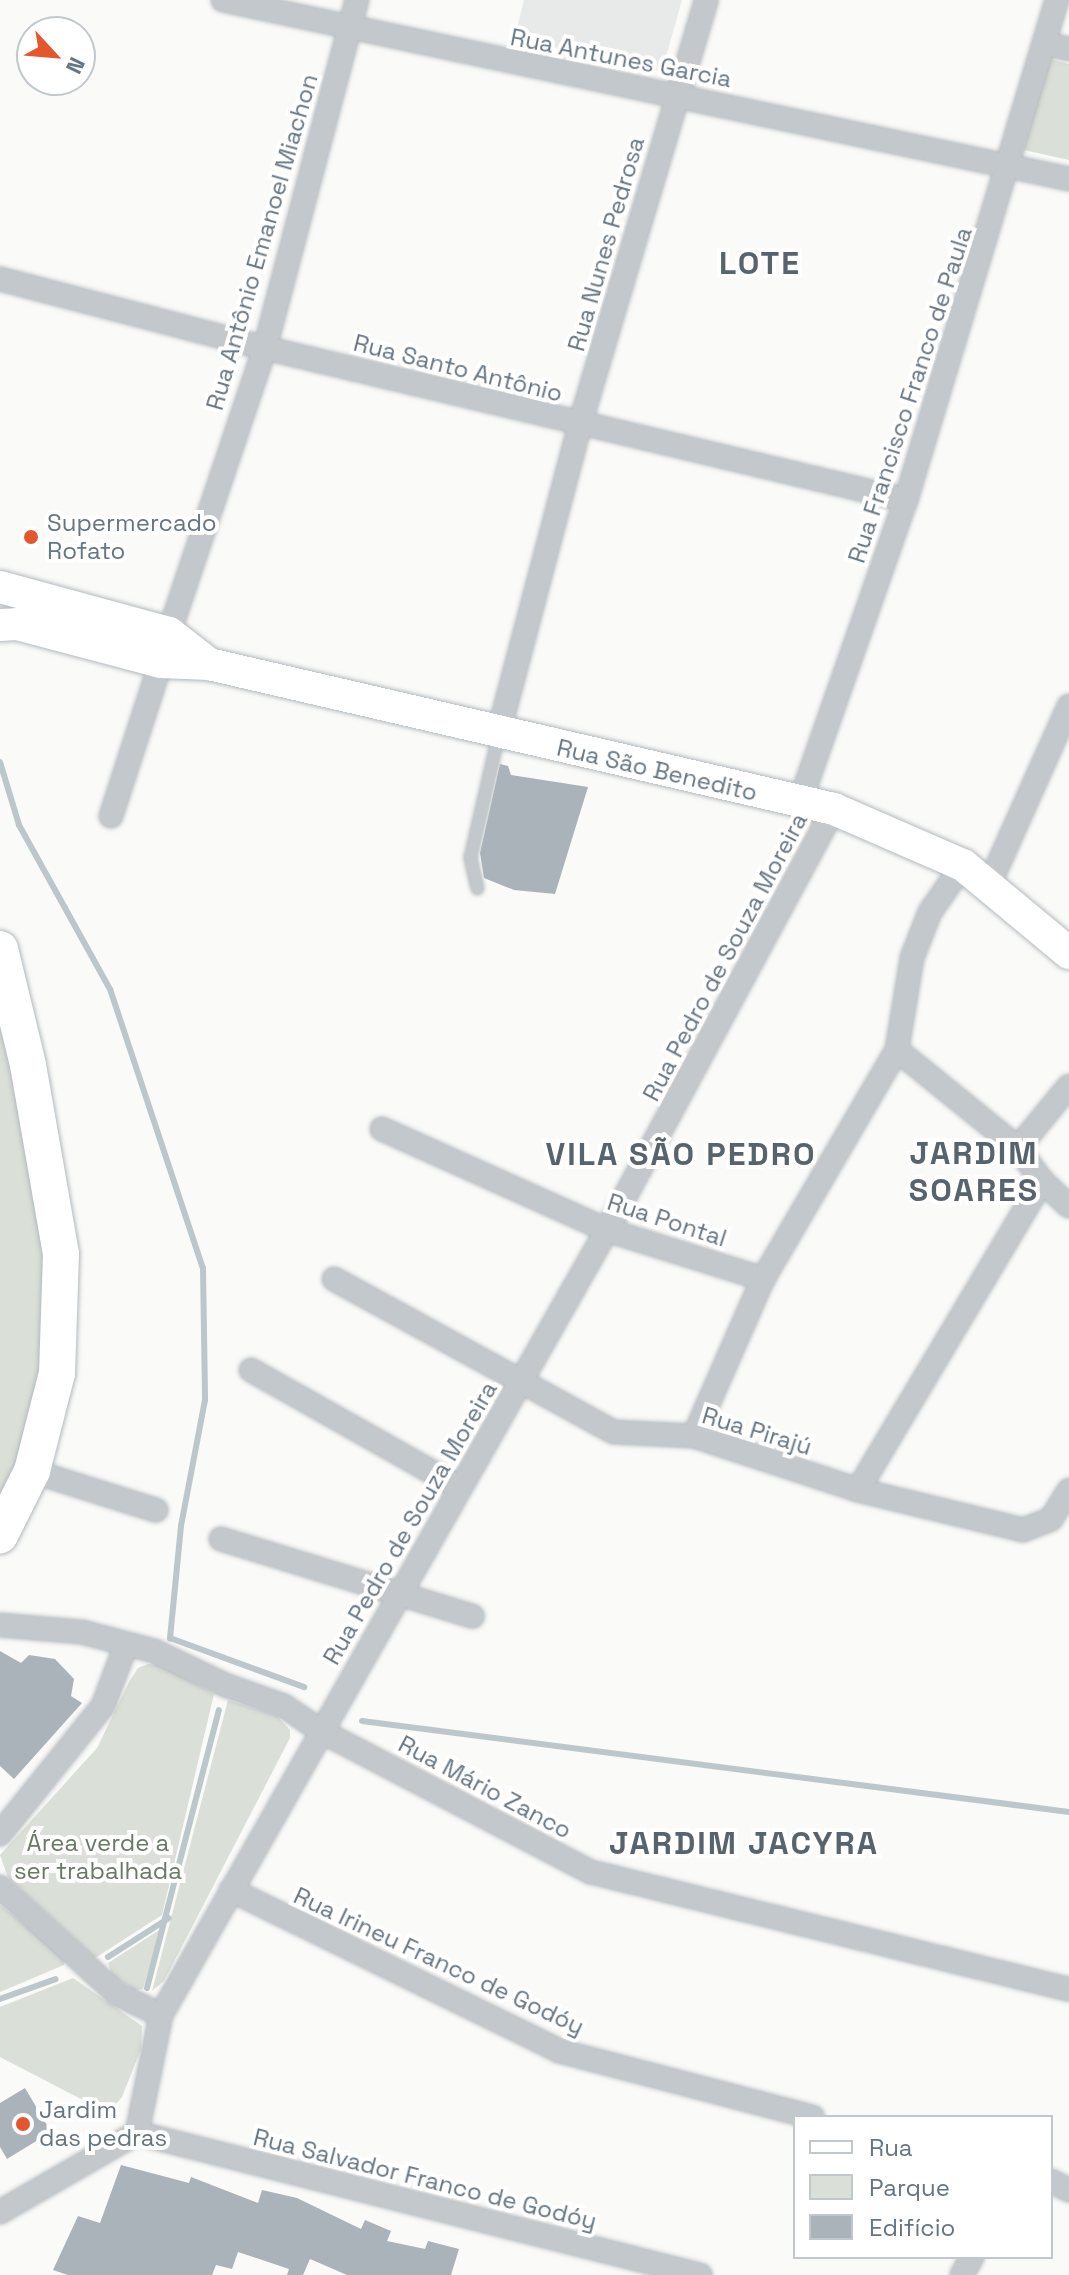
<!DOCTYPE html>
<html>
<head>
<meta charset="utf-8">
<style>
	body { margin:0 }
	#map { position:relative; width:1069px; height:2275px; overflow:hidden; background:#fafaf8; font-family:"Space Grotesk",sans-serif }
	div>[style] { position:absolute }
	.built>* { inset:0; background:#e8e9e9 }
	.green>* { inset:0; background:#dadfd7 }
	.stream>* { height:6px; margin:-3px; padding:0 3px; transform-origin:3px; border-radius:3px; background:#bbc7cb }
	.building>* { inset:0; background:#aab3b9 }
	.roads { filter:drop-shadow(0 0 2px #b3babf) drop-shadow(0 0 2px #b3babf) }
	.service>* { height:11px; margin:-5.5px; padding:0 5.5px; transform-origin:5.5px; border-radius:5.5px; background:#c3c8cc }
	.minor>* { height:22px; margin:-11px; padding:0 11px; transform-origin:11px; border-radius:11px; background:#c3c8cc }
	.secondary>* { height:32px; margin:-16px; padding:0 16px; transform-origin:16px; border-radius:16px; background:#fff }
	.primary>* { height:36px; margin:-18px; padding:0 18px; transform-origin:18px; border-radius:18px; background:#fff }
	.dots>* { width:22px; height:22px; translate:-50% -50%; box-sizing:border-box; border:4px solid #fff; border-radius:50% }
	span { translate:-50% -50%; white-space:nowrap; text-align:center; line-height:1.15; -webkit-text-stroke:8px #fff; paint-order:stroke }
	.street-label { font-size:24px; color:#657683 }
	.poi-label { font-size:24px; color:#657683 }
	.left { translate:0 -50%; text-align:left }
	.park-label { font-size:24px; color:#687a64 }
	.district-label { font-size:32px; color:#57646e; font-weight:700; letter-spacing:2px }
	.legend { position:absolute; left:793px; top:2115px; width:260px; height:144px; box-sizing:border-box; background:#fff; border:2px solid #c1c8cd; margin:0; padding:10px 14px; list-style:none; font-size:24px; color:#657683 }
	.legend li { display:flex; align-items:center; gap:16px; height:40px }
	.legend b { width:40px; border:2px solid #c1c8cd }
	.north { position:absolute; left:16px; top:16px; width:80px; height:80px; box-sizing:border-box; background:#fff; border:2px solid #c1c8cd; border-radius:50%; rotate:116deg; font-size:22px; font-weight:700; line-height:32px; text-align:center; color:#657683 }
	.north::after { content:''; display:block; margin:auto; width:28px; height:36px; background:#e4572e; clip-path:polygon(50% 0,100% 100%,50% 72%,0 100%) }
</style>
</head>
<body>
<div id="map">
	<div class="built">
		<i style="clip-path:polygon(524px 0,682px 0,662px 71px,513px 44px)"></i>
	</div>
	<div class="green">
		<i style="clip-path:polygon(1049px 59px,1069px 64px,1069px 160px,1024px 150px)"></i>
		<i style="clip-path:polygon(0 984px,54px 1255px,49px 1373px,0 1520px)"></i>
		<i style="clip-path:polygon(148px 1664px,162px 1665px,214px 1694px,162px 1915px,95px 1958px,8px 1878px,0 1855px,97px 1748px,129px 1682px,138px 1668px)"></i>
		<i style="clip-path:polygon(228px 1700px,277px 1716px,290px 1730px,290px 1738px,164px 1981px,152px 1991px)"></i>
		<i style="clip-path:polygon(0 1905px,65px 1958px,64px 1965px,0 1992px)"></i>
		<i style="clip-path:polygon(161px 1929px,143px 1989px,134px 1990px,112px 1975px,108px 1963px)"></i>
		<i style="clip-path:polygon(73px 1978px,142px 2026px,141px 2049px,122px 2097px,108px 2113px,0 2057px,0 2007px)"></i>
	</div>
	<div class="stream">
		<i style="left:0;top:762px;width:66px;rotate:73.2deg"></i>
		<i style="left:19px;top:825px;width:188px;rotate:61deg"></i>
		<i style="left:110px;top:989px;width:294px;rotate:71.6deg"></i>
		<i style="left:203px;top:1268px;width:132px;rotate:89.1deg"></i>
		<i style="left:205px;top:1400px;width:128px;rotate:100.8deg"></i>
		<i style="left:181px;top:1526px;width:113px;rotate:95.6deg"></i>
		<i style="left:170px;top:1638px;width:143px;rotate:20.1deg"></i>
		<i style="left:362px;top:1721px;width:713px;rotate:7.33deg"></i>
		<i style="left:108px;top:1957px;width:72px;rotate:-32.6deg"></i>
		<i style="left:147px;top:1988px;width:287px;rotate:-75.5deg"></i>
		<i style="left:0;top:1999px;width:59px;rotate:-19.7deg"></i>
	</div>
	<div class="building">
		<i style="clip-path:polygon(500px 764px,508px 766px,511px 775px,588px 787px,555px 894px,514px 890px,484px 878px,480px 853px)"></i>
		<i style="clip-path:polygon(0 1651px,21px 1663px,29px 1655px,55px 1659px,74px 1679px,71px 1696px,82px 1703px,14px 1779px,0 1766px)"></i>
		<i style="clip-path:polygon(25px 2088px,51px 2132px,7px 2159px,0 2147px,0 2103px)"></i>
		<i style="clip-path:polygon(121px 2165px,189px 2183px,191px 2177px,258px 2203px,262px 2190px,297px 2198px,361px 2229px,365px 2220px,391px 2231px,387px 2241px,425px 2249px,428px 2241px,459px 2249px,451px 2275px,347px 2275px,310px 2259px,303px 2275px,287px 2275px,289px 2269px,238px 2252px,232px 2269px,216px 2265px,212px 2275px,68px 2275px,53px 2270px,78px 2216px,100px 2223px)"></i>
	</div>
	<div class="roads">
		<div class="service">
			<i style="left:477px;top:888px;width:32px;rotate:-103deg"></i>
			<i style="left:470px;top:857px;width:125px;rotate:-77.1deg"></i>
		</div>
		<div class="minor">
			<i style="left:223px;top:0;width:865px;rotate:11.95deg"></i>
			<i style="left:1044px;top:44px;width:25px;rotate:11deg"></i>
			<i style="left:0;top:279px;width:274px;rotate:14.6deg"></i>
			<i style="left:265px;top:348px;width:659px;rotate:13.34deg"></i>
			<i style="left:169px;top:633px;width:301px;rotate:-71.4deg"></i>
			<i style="left:265px;top:348px;width:360px;rotate:-75.2deg"></i>
			<i style="left:498px;top:735px;width:322px;rotate:-75.2deg"></i>
			<i style="left:580px;top:424px;width:442px;rotate:-73.4deg"></i>
			<i style="left:800px;top:802px;width:320px;rotate:-70.7deg"></i>
			<i style="left:906px;top:500px;width:522px;rotate:-73.2deg"></i>
			<i style="left:111px;top:816px;width:162px;rotate:-72deg"></i>
			<i style="left:963px;top:865px;width:57px;rotate:125.1deg"></i>
			<i style="left:930px;top:912px;width:49px;rotate:111.4deg"></i>
			<i style="left:912px;top:958px;width:93px;rotate:99.3deg"></i>
			<i style="left:897px;top:1050px;width:156px;rotate:39deg"></i>
			<i style="left:1018px;top:1148px;width:41px;rotate:54deg"></i>
			<i style="left:1042px;top:1181px;width:37px;rotate:43deg"></i>
			<i style="left:989px;top:885px;width:196px;rotate:-65.9deg"></i>
			<i style="left:382px;top:1129px;width:247px;rotate:24.2deg"></i>
			<i style="left:607px;top:1230px;width:164px;rotate:17.4deg"></i>
			<i style="left:1018px;top:1148px;width:80px;rotate:-50.6deg"></i>
			<i style="left:334px;top:1279px;width:319px;rotate:28.7deg"></i>
			<i style="left:614px;top:1432px;width:80px;rotate:2.9deg"></i>
			<i style="left:694px;top:1436px;width:173px;rotate:18.2deg"></i>
			<i style="left:858px;top:1490px;width:170px;rotate:13.6deg"></i>
			<i style="left:1023px;top:1530px;width:30px;rotate:-21deg"></i>
			<i style="left:1051px;top:1519px;width:34px;rotate:-58deg"></i>
			<i style="left:251px;top:1370px;width:240px;rotate:29.4deg"></i>
			<i style="left:694px;top:1436px;width:171px;rotate:-66.3deg"></i>
			<i style="left:763px;top:1279px;width:265px;rotate:-59.7deg"></i>
			<i style="left:32px;top:1471px;width:130px;rotate:17.5deg"></i>
			<i style="left:858px;top:1490px;width:360px;rotate:-59.2deg"></i>
			<i style="left:221px;top:1539px;width:263px;rotate:17.1deg"></i>
			<i style="left:0;top:1625px;width:82px;rotate:4.9deg"></i>
			<i style="left:82px;top:1632px;width:74px;rotate:14.8deg"></i>
			<i style="left:154px;top:1651px;width:79px;rotate:25.6deg"></i>
			<i style="left:225px;top:1685px;width:63px;rotate:19.6deg"></i>
			<i style="left:284px;top:1706px;width:45px;rotate:34deg"></i>
			<i style="left:321px;top:1731px;width:305px;rotate:27.6deg"></i>
			<i style="left:591px;top:1872px;width:492px;rotate:13.8deg"></i>
			<i style="left:0;top:1834px;width:164px;rotate:-51.2deg"></i>
			<i style="left:103px;top:1706px;width:65px;rotate:-69.3deg"></i>
			<i style="left:0;top:1887px;width:159px;rotate:42.4deg"></i>
			<i style="left:117px;top:1994px;width:49px;rotate:25.5deg"></i>
			<i style="left:231px;top:1890px;width:365px;rotate:26.1deg"></i>
			<i style="left:559px;top:2051px;width:262px;rotate:14.6deg"></i>
			<i style="left:137px;top:2133px;width:581px;rotate:14.16deg"></i>
			<i style="left:1051px;top:2181px;width:20px;rotate:27deg"></i>
			<i style="left:0;top:2212px;width:158px;rotate:-30deg"></i>
			<i style="left:137px;top:2133px;width:120px;rotate:-78.5deg"></i>
			<i style="left:161px;top:2015px;width:903px;rotate:-60.4deg"></i>
			<i style="left:607px;top:1230px;width:478px;rotate:-61.7deg"></i>
			<i style="left:962px;top:2275px;width:21px;rotate:-61deg"></i>
		</div>
		<div class="secondary">
			<i style="left:0;top:587px;width:175px;rotate:15.2deg"></i>
			<i style="left:169px;top:633px;width:51px;rotate:37.8deg"></i>
			<i style="left:0;top:625px;width:17px;rotate:-3deg"></i>
			<i style="left:17px;top:624px;width:149px;rotate:14.8deg"></i>
			<i style="left:161px;top:662px;width:48px;rotate:2.4deg"></i>
			<i style="left:209px;top:664px;width:642px;rotate:13.06deg"></i>
			<i style="left:834px;top:809px;width:141px;rotate:23.5deg"></i>
			<i style="left:963px;top:865px;width:138px;rotate:39.7deg"></i>
		</div>
		<div class="primary">
			<i style="left:0;top:949px;width:119px;rotate:76.4deg"></i>
			<i style="left:28px;top:1065px;width:192px;rotate:80.1deg"></i>
			<i style="left:61px;top:1254px;width:119px;rotate:91.9deg"></i>
			<i style="left:57px;top:1373px;width:101px;rotate:104.3deg"></i>
			<i style="left:32px;top:1471px;width:72px;rotate:116.6deg"></i>
		</div>
	</div>
	<div class="dots">
		<i style="left:31px;top:537px;background:#e4572e"></i>
		<i style="left:23px;top:2124px;background:#e4572e"></i>
	</div>
	<div class="street-label">
		<span style="left:621px;top:58px;rotate:11deg">Rua Antunes Garcia</span>
		<span style="left:262px;top:242px;rotate:-74deg">Rua Antônio Emanoel Miachon</span>
		<span style="left:606px;top:244px;rotate:-74deg">Rua Nunes Pedrosa</span>
		<span style="left:458px;top:368px;rotate:14deg">Rua Santo Antônio</span>
		<span style="left:910px;top:395px;rotate:-72deg">Rua Francisco Franco de Paula</span>
		<span style="left:657px;top:770px;rotate:13deg">Rua São Benedito</span>
		<span style="left:725px;top:957px;rotate:-62deg">Rua Pedro de Souza Moreira</span>
		<span style="left:667px;top:1220px;rotate:18deg">Rua Pontal</span>
		<span style="left:757px;top:1431px;rotate:17deg">Rua Pirajú</span>
		<span style="left:410px;top:1523px;rotate:-60deg">Rua Pedro de Souza Moreira</span>
		<span style="left:485px;top:1787px;rotate:28deg">Rua Mário Zanco</span>
		<span style="left:439px;top:1961px;rotate:25deg">Rua Irineu Franco de Godóy</span>
		<span style="left:425px;top:2179px;rotate:14deg">Rua Salvador Franco de Godóy</span>
	</div>
	<div class="poi-label">
		<span class="left" style="left:47px;top:537px">Supermercado<br>Rofato</span>
		<span class="left" style="left:39px;top:2124px">Jardim<br>das pedras</span>
	</div>
	<div class="park-label">
		<span style="left:98px;top:1857px">Área verde a<br>ser trabalhada</span>
	</div>
	<div class="district-label">
		<span style="left:760px;top:263px">LOTE</span>
		<span style="left:681px;top:1154px">VILA SÃO PEDRO</span>
		<span style="left:974px;top:1172px">JARDIM<br>SOARES</span>
		<span style="left:744px;top:1843px">JARDIM JACYRA</span>
	</div>
	<ul class="legend">
	<li><b style="height:10px;background:#fff"></b>Rua</li>
	<li><b style="height:22px;background:#dadfd7"></b>Parque</li>
	<li><b style="height:22px;background:#aab3b9"></b>Edifício</li>
	</ul>
	<div class="north">N</div>
</div>
</body>
</html>
